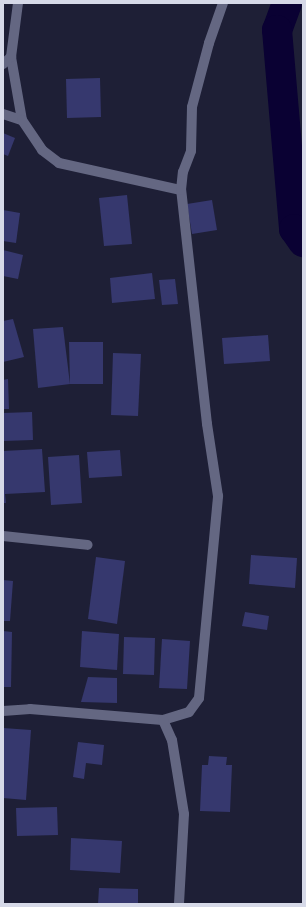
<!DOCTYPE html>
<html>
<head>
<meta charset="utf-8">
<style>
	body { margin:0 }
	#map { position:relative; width:306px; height:907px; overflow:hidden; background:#1e1f36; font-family:Karla,sans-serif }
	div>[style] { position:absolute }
	.river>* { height:30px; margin:-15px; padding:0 15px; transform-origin:15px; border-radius:15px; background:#0a0133 }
	.building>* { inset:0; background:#36386e }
	.minor>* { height:10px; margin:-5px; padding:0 5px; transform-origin:5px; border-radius:5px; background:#646782 }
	span { translate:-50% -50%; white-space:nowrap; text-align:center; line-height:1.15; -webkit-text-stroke:3.5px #15162c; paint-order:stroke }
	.frame { position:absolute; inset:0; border:4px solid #d6d9e8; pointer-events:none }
</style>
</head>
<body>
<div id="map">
	<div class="river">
		<i style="left:287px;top:3px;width:29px;rotate:110deg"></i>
		<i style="left:277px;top:30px;width:200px;rotate:85.1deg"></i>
		<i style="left:294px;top:229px;width:16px;rotate:55deg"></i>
	</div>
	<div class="building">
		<i style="clip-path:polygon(100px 78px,101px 117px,67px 118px,66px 79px)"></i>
		<i style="clip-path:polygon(3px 133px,15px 138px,8px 156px,3px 154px)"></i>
		<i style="clip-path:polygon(127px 195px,132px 244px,104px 246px,99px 198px)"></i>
		<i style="clip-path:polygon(212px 200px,217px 230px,192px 234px,187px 204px)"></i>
		<i style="clip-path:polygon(3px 210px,20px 213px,16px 243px,3px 241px)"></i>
		<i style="clip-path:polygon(3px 250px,23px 255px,18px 279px,3px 276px)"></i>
		<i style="clip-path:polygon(152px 273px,155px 299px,112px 303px,110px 278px)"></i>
		<i style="clip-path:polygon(175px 279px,178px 304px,162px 305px,159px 280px)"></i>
		<i style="clip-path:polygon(13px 319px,24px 357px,3px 362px,3px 321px)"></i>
		<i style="clip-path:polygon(63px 327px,70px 384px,38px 388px,33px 329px)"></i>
		<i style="clip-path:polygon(268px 335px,270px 361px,224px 364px,222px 338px)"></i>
		<i style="clip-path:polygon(69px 342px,103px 342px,103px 384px,70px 384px)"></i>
		<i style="clip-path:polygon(113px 353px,141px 354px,138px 416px,111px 415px)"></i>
		<i style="clip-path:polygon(8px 379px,9px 409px,3px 409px,3px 380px)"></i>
		<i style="clip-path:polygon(32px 412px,33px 440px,3px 441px,3px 413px)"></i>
		<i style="clip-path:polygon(42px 449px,45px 492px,5px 494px,6px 503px,3px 503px,3px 451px)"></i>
		<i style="clip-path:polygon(120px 450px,122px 476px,89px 478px,87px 452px)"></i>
		<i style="clip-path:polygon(79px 455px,82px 503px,51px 505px,48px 457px)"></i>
		<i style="clip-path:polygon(251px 555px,297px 558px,295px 588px,249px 584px)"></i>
		<i style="clip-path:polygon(96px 557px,125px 561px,117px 624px,88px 619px)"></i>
		<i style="clip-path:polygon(3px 580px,13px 581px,10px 621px,3px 621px)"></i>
		<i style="clip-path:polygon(245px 612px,269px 616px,267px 630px,242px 626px)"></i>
		<i style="clip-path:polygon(3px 631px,12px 632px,11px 687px,3px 687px)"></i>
		<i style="clip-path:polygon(82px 631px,119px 634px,117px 670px,80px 667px)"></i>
		<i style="clip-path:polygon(124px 637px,155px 638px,154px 675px,123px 674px)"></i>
		<i style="clip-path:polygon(162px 639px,190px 641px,187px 689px,159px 688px)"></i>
		<i style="clip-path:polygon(88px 677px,117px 678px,117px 703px,81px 702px)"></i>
		<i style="clip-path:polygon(3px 728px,31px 730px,26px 800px,3px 798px)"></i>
		<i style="clip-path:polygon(78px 742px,104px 745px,102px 765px,86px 763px,84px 779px,73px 777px)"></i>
		<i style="clip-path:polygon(209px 756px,227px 757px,226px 765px,232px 765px,230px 812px,200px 811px,202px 765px,208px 765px)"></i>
		<i style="clip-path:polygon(57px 807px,58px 835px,17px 836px,16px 808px)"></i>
		<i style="clip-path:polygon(71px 838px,122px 841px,120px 873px,70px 870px)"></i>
		<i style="clip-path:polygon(99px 888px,138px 889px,138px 904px,98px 904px)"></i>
	</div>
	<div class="minor">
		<i style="left:11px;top:57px;width:64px;rotate:80.1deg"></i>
		<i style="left:3px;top:64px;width:11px;rotate:-41deg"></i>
		<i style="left:11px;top:57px;width:54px;rotate:-82.6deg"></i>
		<i style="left:3px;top:114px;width:20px;rotate:18deg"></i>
		<i style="left:22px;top:120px;width:36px;rotate:56deg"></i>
		<i style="left:42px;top:150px;width:21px;rotate:37deg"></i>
		<i style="left:59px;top:163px;width:125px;rotate:12.5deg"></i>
		<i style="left:3px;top:536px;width:85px;rotate:6deg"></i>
		<i style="left:3px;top:711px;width:27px;rotate:-4deg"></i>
		<i style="left:30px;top:709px;width:133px;rotate:4.7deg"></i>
		<i style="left:163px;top:720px;width:27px;rotate:-17deg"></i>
		<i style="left:189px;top:712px;width:17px;rotate:-54deg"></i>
		<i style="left:199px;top:698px;width:203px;rotate:-84.6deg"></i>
		<i style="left:218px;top:496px;width:73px;rotate:-98.7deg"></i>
		<i style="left:207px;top:424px;width:235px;rotate:-96.3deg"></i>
		<i style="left:181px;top:190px;width:18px;rotate:-84deg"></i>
		<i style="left:183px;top:172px;width:22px;rotate:-69deg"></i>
		<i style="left:191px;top:151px;width:44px;rotate:-88.7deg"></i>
		<i style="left:192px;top:107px;width:66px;rotate:-75.1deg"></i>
		<i style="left:209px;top:43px;width:42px;rotate:-70.7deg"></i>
		<i style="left:163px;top:720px;width:22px;rotate:66deg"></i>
		<i style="left:172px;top:740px;width:75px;rotate:80.8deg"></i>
		<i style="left:184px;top:814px;width:90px;rotate:93.2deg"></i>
	</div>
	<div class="frame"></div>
</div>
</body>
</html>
